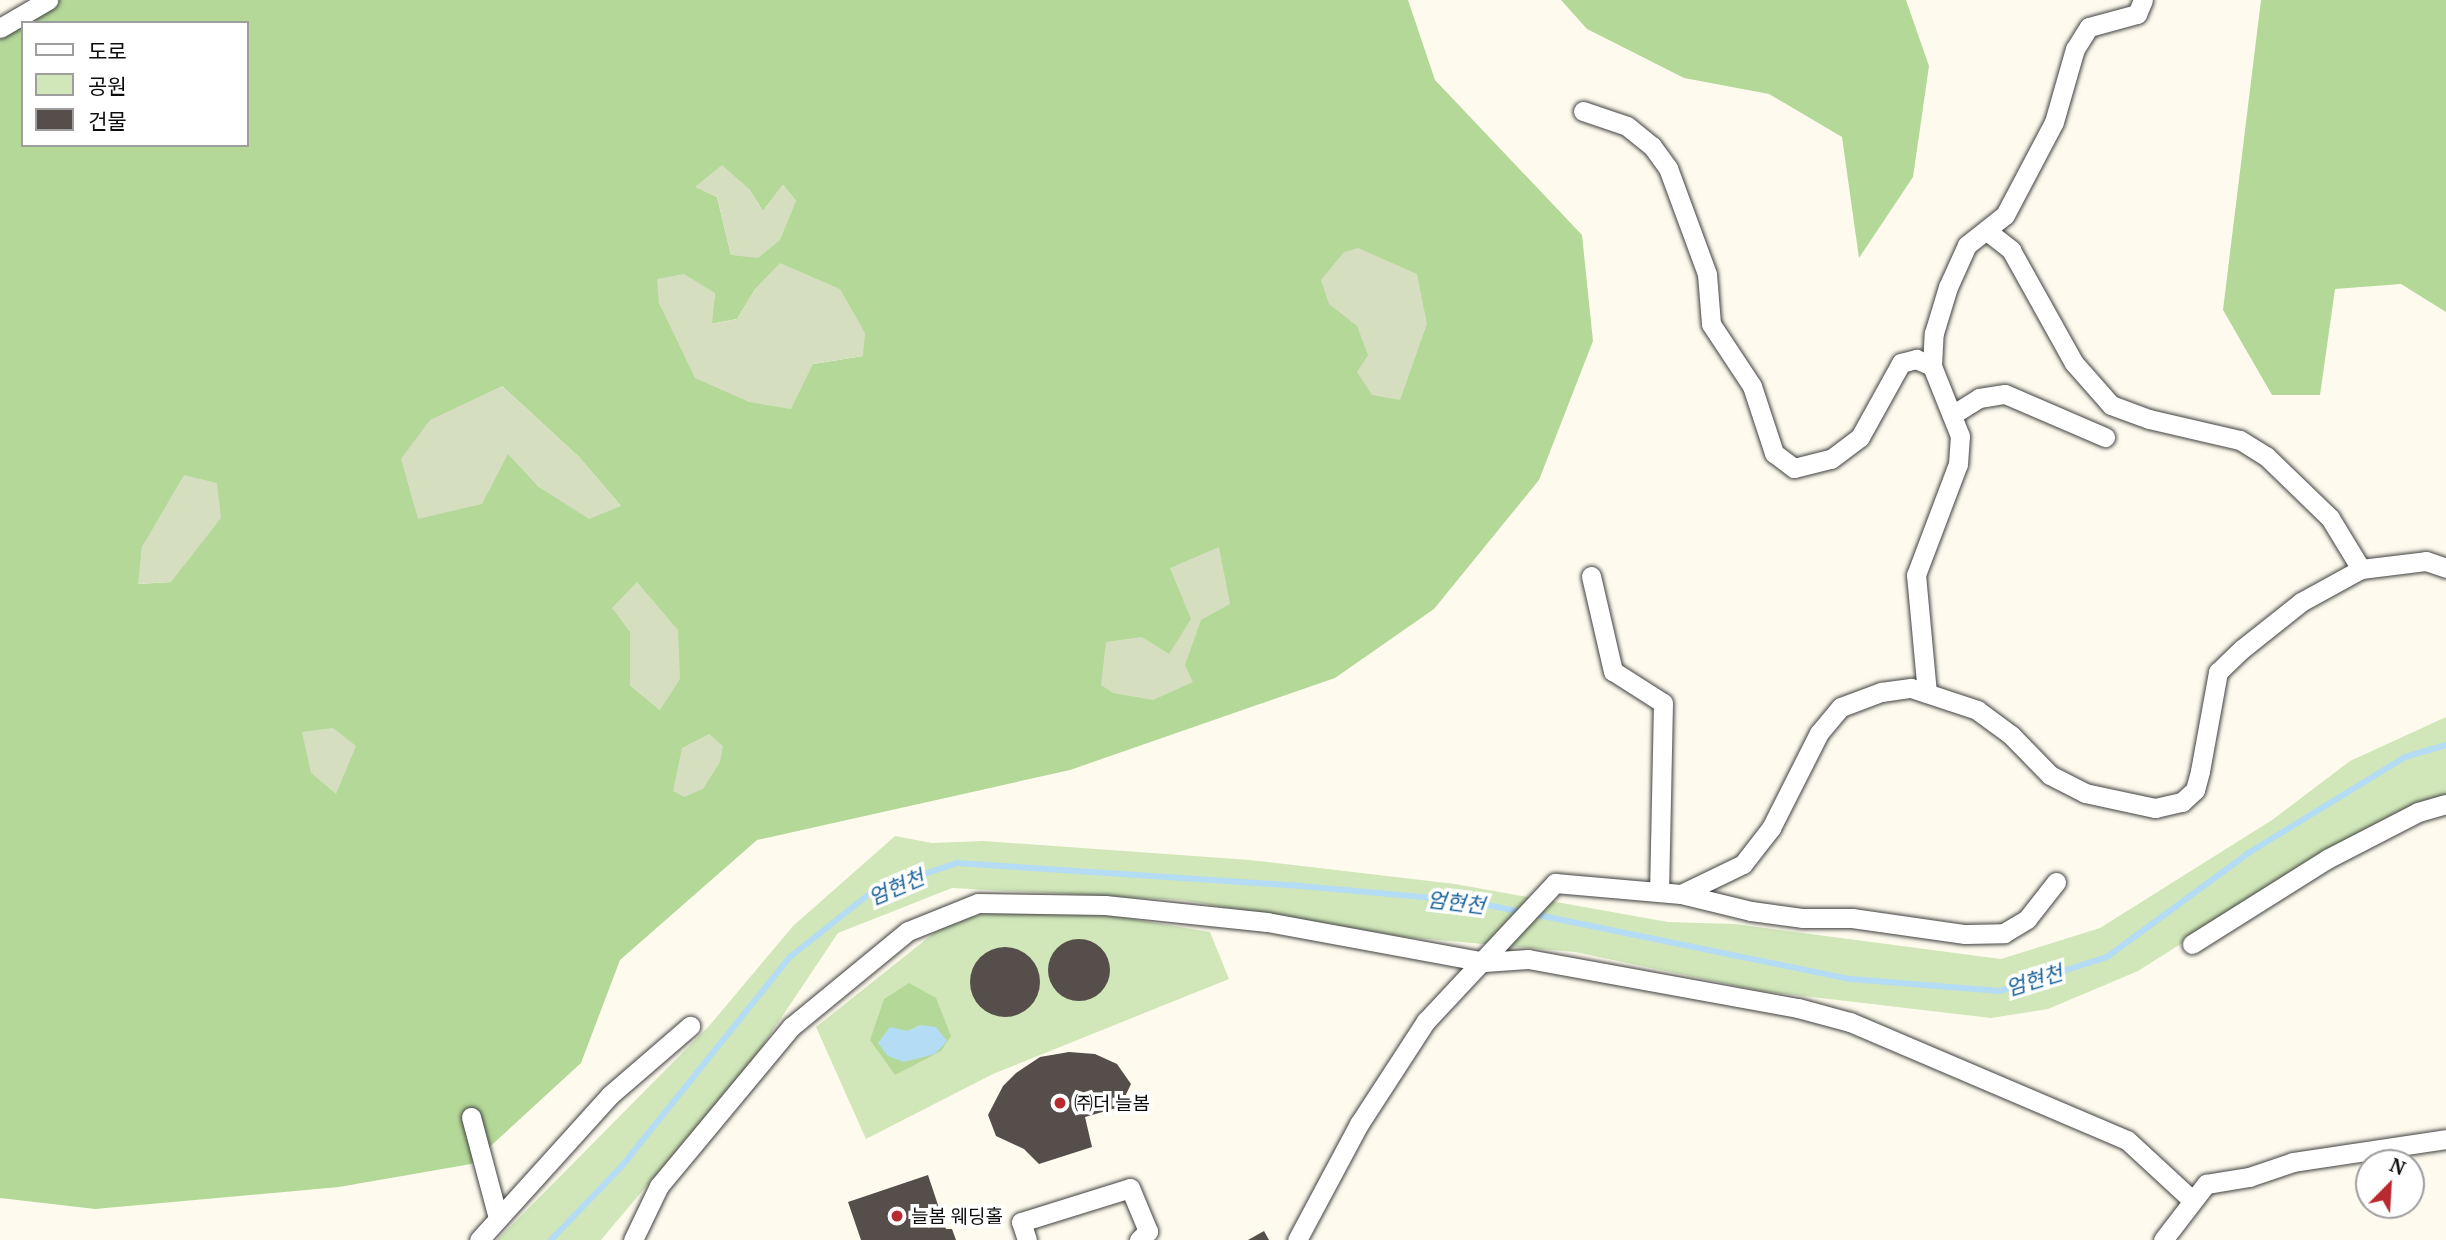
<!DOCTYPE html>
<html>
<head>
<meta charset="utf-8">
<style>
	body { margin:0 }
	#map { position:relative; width:2446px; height:1240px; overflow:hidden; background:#fefbee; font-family:"PT Serif","Noto Sans KR",serif }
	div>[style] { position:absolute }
	.green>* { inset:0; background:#d1e7b9 }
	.forest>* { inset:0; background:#b4d898 }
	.cemetery>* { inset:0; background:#d5dfc0 }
	.water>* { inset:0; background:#b4dcf4 }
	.stream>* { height:6px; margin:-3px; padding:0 3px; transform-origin:3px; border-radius:3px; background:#b4dcf4 }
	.building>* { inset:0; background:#554e4a }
	.round { border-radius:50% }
	.roads { filter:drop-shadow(0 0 2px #404040) drop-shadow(0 0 2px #404040) }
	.minor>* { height:19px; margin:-9.5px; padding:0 9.5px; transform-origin:9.5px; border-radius:9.5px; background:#fff }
	.dots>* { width:19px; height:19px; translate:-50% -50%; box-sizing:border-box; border:4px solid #fff; border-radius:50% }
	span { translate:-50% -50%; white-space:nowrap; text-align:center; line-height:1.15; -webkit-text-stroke:7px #fff; paint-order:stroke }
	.poi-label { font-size:19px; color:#0d0d0d }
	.left { translate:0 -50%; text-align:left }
	.water-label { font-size:21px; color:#1b629a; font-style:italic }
	.legend { position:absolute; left:21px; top:21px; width:228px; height:126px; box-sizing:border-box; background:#fff; border:2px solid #9e9e9e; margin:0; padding:9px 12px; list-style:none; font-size:21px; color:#0d0d0d }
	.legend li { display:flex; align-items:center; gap:14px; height:35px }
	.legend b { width:35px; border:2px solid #9e9e9e }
	.north { position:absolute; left:2355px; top:1149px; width:70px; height:70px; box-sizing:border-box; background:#fff; border:2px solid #9e9e9e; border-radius:50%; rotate:24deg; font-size:19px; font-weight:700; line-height:28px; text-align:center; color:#0d0d0d }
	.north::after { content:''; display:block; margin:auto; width:24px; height:32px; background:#b82a30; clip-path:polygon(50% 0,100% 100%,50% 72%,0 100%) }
</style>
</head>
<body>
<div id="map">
	<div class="green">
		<i style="clip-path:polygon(2446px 717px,2446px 797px,2282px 880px,2138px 971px,2048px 1009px,1991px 1018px,1761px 991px,1575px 952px,1405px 937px,1182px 900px,952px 888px,838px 933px,755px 1057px,601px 1240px,497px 1240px,709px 1026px,793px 926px,895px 836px,932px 843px,983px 841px,1250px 860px,1455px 884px,1668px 922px,1735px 924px,2001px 959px,2100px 928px,2272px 820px,2350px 761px)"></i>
		<i style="clip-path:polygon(989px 911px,1113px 916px,1210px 932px,1229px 979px,993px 1074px,866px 1139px,816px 1027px,939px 929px)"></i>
	</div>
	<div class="forest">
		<i style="clip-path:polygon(evenodd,31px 0,1408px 0,1435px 80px,1582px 235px,1593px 341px,1539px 480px,1434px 609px,1335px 678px,1070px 770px,757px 840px,620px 960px,581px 1063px,471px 1164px,339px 1187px,95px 1209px,0 1198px,0 38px,31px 0,23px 23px,247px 23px,247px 145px,23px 145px,23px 23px,31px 0,783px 185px,796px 201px,731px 255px,717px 197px,696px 187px,749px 189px,763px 211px,783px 185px,31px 0,756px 288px,863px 356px,813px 364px,673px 326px,659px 303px,715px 293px,711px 324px,737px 319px,756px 288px,31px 0,502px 386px,579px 457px,621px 506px,539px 487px,508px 453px,502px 386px,31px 0,156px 526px,171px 582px,139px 584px,142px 547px,156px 526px,31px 0,630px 631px,660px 710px,630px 685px,630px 631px)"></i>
		<i style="clip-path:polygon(1561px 0,1906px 0,1929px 66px,1913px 177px,1859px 258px,1842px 137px,1769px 94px,1684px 78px,1587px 29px)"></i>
		<i style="clip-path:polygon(2261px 0,2446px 0,2446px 312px,2401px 284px,2335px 289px,2320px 395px,2272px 395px,2223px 310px)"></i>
		<i style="clip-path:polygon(evenodd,909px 983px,936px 998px,951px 1036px,941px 1051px,895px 1075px,870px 1040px,884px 999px,909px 983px,921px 1025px,888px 1056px,878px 1043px,890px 1028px,907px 1031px,921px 1025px)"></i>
	</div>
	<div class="cemetery">
		<i style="clip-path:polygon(722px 165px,749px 189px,763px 211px,783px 185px,796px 201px,780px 240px,758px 258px,731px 255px,717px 197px,695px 187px)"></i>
		<i style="clip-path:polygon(1358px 248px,1417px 274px,1427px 324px,1400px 400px,1372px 395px,1357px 372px,1368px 355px,1357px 326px,1329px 304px,1321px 280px,1344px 252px)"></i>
		<i style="clip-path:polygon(780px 263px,840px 289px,865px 333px,863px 356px,813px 364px,791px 409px,749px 402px,695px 378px,659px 303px,657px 279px,684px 274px,715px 293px,712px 324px,737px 319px,756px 288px)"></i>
		<i style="clip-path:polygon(502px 386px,579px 457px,621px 506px,589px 519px,539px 487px,508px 454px,482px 504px,418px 519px,401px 459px,430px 420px)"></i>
		<i style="clip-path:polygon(184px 475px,217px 483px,221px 518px,171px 582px,138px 584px,142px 547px)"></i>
		<i style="clip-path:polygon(1219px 547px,1230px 604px,1201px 620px,1185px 665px,1193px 682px,1153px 700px,1113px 693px,1101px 685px,1106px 642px,1142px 637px,1169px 654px,1191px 619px,1170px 568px)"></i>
		<i style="clip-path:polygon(637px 582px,678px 630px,680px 679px,660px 710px,630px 685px,630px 632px,612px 608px)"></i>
		<i style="clip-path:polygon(333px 728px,356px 746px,336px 794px,311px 773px,302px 732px)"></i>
		<i style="clip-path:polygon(709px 734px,723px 746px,720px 762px,703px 789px,684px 797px,673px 791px,682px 748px)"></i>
	</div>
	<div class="water">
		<i style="clip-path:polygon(921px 1025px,936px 1027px,947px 1041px,935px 1054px,904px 1062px,888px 1056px,878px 1043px,890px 1027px,907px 1031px)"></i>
	</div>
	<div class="stream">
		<i style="left:1533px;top:914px;width:325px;rotate:11.6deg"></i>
		<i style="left:1851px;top:979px;width:149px;rotate:4.6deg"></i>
		<i style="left:2000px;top:991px;width:112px;rotate:-17.6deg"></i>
		<i style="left:2107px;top:957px;width:177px;rotate:-36.3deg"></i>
		<i style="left:2250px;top:852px;width:182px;rotate:-31.5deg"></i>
		<i style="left:2405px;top:757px;width:43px;rotate:-16.3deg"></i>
		<i style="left:551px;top:1240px;width:101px;rotate:-46.2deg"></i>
		<i style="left:621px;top:1167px;width:270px;rotate:-51.2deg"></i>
		<i style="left:790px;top:957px;width:106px;rotate:-38.5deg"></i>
		<i style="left:873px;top:891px;width:89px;rotate:-18.4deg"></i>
		<i style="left:957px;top:863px;width:334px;rotate:3.8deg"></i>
		<i style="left:1290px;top:885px;width:178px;rotate:5.2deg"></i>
		<i style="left:1467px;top:901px;width:56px;rotate:11.3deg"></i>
	</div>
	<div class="building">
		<i class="round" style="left:1048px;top:939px;width:62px;height:62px"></i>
		<i class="round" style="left:970px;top:947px;width:70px;height:70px"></i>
		<i style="clip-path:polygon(1069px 1052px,1095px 1054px,1117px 1064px,1131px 1084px,1120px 1107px,1085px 1117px,1092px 1147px,1039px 1164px,1024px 1149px,996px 1136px,988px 1115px,1003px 1086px,1016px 1073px,1040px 1057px)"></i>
		<i style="clip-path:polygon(928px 1175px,946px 1229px,952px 1229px,956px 1240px,861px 1240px,848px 1202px)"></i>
		<i style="clip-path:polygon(1264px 1231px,1269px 1240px,1248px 1240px)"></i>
	</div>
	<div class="roads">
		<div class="minor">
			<i style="left:0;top:28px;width:56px;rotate:-30.3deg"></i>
			<i style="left:1583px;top:111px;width:46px;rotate:18.8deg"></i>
			<i style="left:1627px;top:126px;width:32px;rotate:39deg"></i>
			<i style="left:1652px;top:146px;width:27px;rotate:54deg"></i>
			<i style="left:1668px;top:168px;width:113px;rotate:69.8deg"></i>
			<i style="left:1707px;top:274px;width:50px;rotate:85.4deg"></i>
			<i style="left:1711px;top:324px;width:74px;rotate:56.5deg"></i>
			<i style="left:1752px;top:386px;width:71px;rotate:71.8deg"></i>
			<i style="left:1774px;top:453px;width:25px;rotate:37deg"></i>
			<i style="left:1794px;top:468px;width:38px;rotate:-14deg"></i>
			<i style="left:1831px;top:459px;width:36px;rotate:-37deg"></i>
			<i style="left:1860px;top:437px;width:85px;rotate:-61deg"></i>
			<i style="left:1901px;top:363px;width:16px;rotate:-15deg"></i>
			<i style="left:1916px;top:359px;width:17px;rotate:24deg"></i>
			<i style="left:1987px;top:231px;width:31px;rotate:38deg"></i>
			<i style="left:2011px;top:250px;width:129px;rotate:60.9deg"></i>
			<i style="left:2074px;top:363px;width:56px;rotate:48.6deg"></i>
			<i style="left:2111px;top:405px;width:40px;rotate:20.2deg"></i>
			<i style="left:2149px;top:419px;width:93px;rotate:13deg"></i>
			<i style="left:2240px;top:440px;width:31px;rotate:32deg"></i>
			<i style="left:2266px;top:456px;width:89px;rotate:44.1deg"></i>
			<i style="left:2330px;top:518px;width:60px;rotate:58.7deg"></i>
			<i style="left:1952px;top:415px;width:32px;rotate:-32deg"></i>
			<i style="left:1979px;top:398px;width:26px;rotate:-9deg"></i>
			<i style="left:2005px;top:394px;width:109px;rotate:23.3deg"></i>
			<i style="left:1591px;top:576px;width:98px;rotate:77deg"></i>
			<i style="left:1613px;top:671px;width:59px;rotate:32.6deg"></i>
			<i style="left:1663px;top:703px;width:189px;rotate:91.2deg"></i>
			<i style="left:1927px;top:693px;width:119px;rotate:-95.3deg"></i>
			<i style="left:1916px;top:575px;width:119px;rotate:-69.3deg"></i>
			<i style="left:1958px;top:464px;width:28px;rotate:-86deg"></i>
			<i style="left:1960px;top:436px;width:75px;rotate:-111.8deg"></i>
			<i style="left:1932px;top:366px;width:33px;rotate:-87deg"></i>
			<i style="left:1934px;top:333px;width:48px;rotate:-73.1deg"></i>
			<i style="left:1948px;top:287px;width:46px;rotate:-65.7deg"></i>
			<i style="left:1967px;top:245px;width:48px;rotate:-38.3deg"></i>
			<i style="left:2005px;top:215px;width:105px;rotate:-62.2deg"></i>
			<i style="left:2054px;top:122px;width:76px;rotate:-74deg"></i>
			<i style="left:2075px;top:49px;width:26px;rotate:-58deg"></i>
			<i style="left:2089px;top:27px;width:50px;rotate:-15.2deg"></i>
			<i style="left:2137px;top:14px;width:15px;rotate:-67deg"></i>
			<i style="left:1681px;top:894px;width:69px;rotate:-25.8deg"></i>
			<i style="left:1743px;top:864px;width:46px;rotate:-52.1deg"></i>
			<i style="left:1771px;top:828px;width:106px;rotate:-63.2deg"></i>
			<i style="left:1819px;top:733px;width:34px;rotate:-50deg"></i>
			<i style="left:1841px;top:707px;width:43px;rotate:-20.6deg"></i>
			<i style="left:1881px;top:692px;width:30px;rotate:-8deg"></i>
			<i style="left:1911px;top:688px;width:70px;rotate:18.4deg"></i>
			<i style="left:1977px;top:710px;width:42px;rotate:36.3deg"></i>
			<i style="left:2011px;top:735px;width:56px;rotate:45.7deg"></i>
			<i style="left:2050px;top:775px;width:39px;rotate:27deg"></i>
			<i style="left:2085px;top:793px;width:72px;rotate:12.1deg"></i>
			<i style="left:2155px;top:808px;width:28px;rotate:-13deg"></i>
			<i style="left:2182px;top:802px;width:18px;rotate:-43deg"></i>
			<i style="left:2195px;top:790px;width:20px;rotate:-75deg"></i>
			<i style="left:2200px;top:771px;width:101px;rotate:-79.7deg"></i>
			<i style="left:2218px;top:672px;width:33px;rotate:-44deg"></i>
			<i style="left:2242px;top:649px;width:75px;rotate:-38.5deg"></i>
			<i style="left:2301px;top:602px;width:68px;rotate:-28.8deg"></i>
			<i style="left:2361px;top:569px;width:65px;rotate:-7deg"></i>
			<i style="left:2426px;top:561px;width:21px;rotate:19deg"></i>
			<i style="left:2192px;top:944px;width:160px;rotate:-32.2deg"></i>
			<i style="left:2327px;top:859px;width:102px;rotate:-27.3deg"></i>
			<i style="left:2418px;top:812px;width:29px;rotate:-16deg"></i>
			<i style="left:471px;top:1117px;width:105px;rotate:75deg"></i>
			<i style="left:479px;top:1240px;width:195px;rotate:-47.9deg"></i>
			<i style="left:610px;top:1095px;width:106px;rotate:-40.8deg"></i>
			<i style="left:633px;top:1240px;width:60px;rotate:-64.3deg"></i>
			<i style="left:659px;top:1186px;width:207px;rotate:-50.3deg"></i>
			<i style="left:791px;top:1027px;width:151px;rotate:-39.4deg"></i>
			<i style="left:908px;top:931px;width:75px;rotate:-21.8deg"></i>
			<i style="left:978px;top:903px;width:127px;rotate:0.9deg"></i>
			<i style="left:1105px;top:905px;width:163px;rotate:6deg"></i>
			<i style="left:1267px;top:922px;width:221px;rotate:10.4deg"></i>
			<i style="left:1484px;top:962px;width:44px;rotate:-3.9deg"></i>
			<i style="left:1528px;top:959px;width:274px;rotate:10.3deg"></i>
			<i style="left:1798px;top:1008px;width:54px;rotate:15.1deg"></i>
			<i style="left:1850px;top:1022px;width:301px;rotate:23.1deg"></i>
			<i style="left:2127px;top:1140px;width:88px;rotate:42.7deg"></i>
			<i style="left:1027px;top:1240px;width:19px;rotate:-108deg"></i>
			<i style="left:1021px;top:1222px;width:114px;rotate:-17.3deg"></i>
			<i style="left:1130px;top:1188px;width:47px;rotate:67.3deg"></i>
			<i style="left:1148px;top:1231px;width:13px;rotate:135deg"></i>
			<i style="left:1297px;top:1240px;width:132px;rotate:-61.9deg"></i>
			<i style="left:1359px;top:1124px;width:123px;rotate:-57deg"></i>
			<i style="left:1426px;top:1021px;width:189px;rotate:-46.9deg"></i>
			<i style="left:1555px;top:883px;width:126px;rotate:5deg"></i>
			<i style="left:1681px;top:894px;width:72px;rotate:13.7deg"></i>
			<i style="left:1751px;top:911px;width:51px;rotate:7.8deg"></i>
			<i style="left:1802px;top:918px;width:50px"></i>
			<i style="left:1852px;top:918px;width:114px;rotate:8.1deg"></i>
			<i style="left:1965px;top:934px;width:39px;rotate:-1deg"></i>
			<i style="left:2004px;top:933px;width:27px;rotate:-31deg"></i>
			<i style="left:2027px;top:919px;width:47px;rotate:-51.9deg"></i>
			<i style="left:2163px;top:1240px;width:71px;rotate:-52.5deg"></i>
			<i style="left:2206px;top:1184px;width:44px;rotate:-9.2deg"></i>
			<i style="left:2249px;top:1177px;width:46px;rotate:-18.8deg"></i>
			<i style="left:2293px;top:1162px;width:155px;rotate:-8.5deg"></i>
		</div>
	</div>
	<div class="dots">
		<i style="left:1060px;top:1103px;background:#b82a30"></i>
		<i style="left:897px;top:1216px;background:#b82a30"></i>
	</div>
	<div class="poi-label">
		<span class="left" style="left:1074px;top:1103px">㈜더 늘봄</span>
		<span class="left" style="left:911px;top:1216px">늘봄 웨딩홀</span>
	</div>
	<div class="water-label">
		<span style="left:896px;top:887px;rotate:-23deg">엄현천</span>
		<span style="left:1456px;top:902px;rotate:7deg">엄현천</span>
		<span style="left:2034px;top:980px;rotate:-17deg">엄현천</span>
	</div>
	<ul class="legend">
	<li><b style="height:9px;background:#fff"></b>도로</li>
	<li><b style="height:19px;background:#d1e7b9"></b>공원</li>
	<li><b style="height:19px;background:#554e4a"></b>건물</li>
	</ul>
	<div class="north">N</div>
</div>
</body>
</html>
